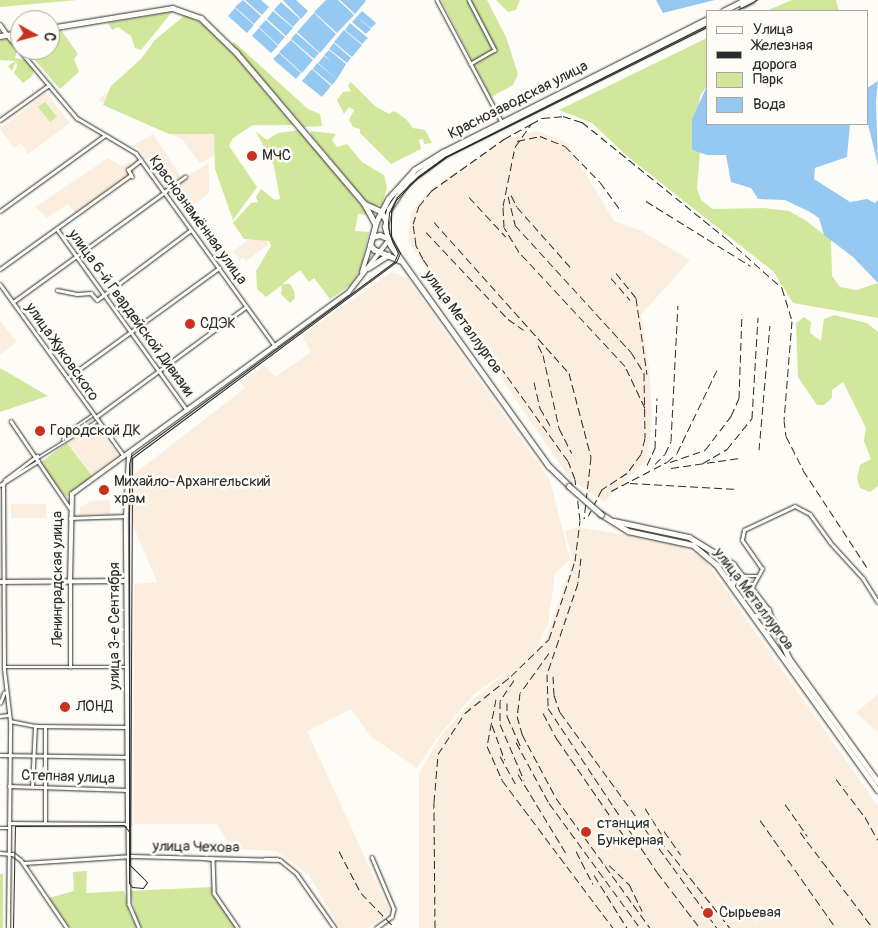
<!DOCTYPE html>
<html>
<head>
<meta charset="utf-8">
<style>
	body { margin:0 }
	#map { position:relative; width:878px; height:928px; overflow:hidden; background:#fdfcf7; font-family:Pangolin,sans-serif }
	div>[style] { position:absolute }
	.built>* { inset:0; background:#fbeede }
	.green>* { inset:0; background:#d1e79c }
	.water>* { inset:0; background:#95c9f2 }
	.roads { filter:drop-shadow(0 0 1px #2b2b2b) drop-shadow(0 0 1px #2b2b2b) }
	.pedestrian>* { height:2px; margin:-1px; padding:0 1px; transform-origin:1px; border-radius:1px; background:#fdfcf7 }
	.minor>* { height:2.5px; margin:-1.25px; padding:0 1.25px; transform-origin:1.25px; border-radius:1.25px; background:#fdfcf7 }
	.tertiary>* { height:4px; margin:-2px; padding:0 2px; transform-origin:2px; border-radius:2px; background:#fdfcf7 }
	.secondary>* { height:4.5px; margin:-2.25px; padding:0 2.25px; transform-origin:2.25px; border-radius:2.25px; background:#fdfcf7 }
	.tram>* { height:1px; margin:-0.5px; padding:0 0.5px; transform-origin:0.5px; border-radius:0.5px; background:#2b2b2b }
	.rail>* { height:1px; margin-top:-0.5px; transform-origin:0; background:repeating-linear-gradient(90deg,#2b2b2b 0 8px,transparent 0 12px) }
	.bridges { filter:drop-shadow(0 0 1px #2b2b2b) drop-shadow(0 0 1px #2b2b2b) }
	.secondary-bridge>* { height:4.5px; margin:-2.25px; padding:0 2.25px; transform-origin:2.25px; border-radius:2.25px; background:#fdfcf7 }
	.dots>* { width:14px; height:14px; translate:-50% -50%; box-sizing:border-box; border:2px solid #fdfcf7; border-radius:50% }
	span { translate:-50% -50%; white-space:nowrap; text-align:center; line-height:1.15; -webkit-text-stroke:5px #fdfcf7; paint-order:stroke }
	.street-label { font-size:15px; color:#2b2b2b }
	.poi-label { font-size:15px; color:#2b2b2b }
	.left { translate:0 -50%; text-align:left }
	.legend { position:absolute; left:706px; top:10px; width:162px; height:115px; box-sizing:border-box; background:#fdfcf7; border:1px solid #a9a8a5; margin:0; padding:6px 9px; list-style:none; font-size:15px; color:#2b2b2b }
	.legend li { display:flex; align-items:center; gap:10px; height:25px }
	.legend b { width:25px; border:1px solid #a9a8a5 }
	.north { position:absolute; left:10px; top:10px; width:50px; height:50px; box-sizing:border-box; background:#fdfcf7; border:1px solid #a9a8a5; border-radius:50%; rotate:97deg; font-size:14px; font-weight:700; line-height:20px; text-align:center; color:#2b2b2b }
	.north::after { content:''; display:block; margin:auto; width:18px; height:22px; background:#c8321e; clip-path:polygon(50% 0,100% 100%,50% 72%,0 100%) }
</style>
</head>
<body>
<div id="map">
	<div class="built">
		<i style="clip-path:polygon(113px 87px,217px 97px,219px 153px,200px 163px,182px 139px,98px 100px)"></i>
		<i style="clip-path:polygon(46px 93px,70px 123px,28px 154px,21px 143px,14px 148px,0 129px)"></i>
		<i style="clip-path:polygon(536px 131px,566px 142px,614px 221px,642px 231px,690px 260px,641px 315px,650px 375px,652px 423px,646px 461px,604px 502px,570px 479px,408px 241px,411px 213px,428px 191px,501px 141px)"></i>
		<i style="clip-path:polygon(153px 134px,181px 177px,167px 187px,135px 144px)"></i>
		<i style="clip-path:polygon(108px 158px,121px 166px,130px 162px,136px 171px,76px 214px,68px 204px,47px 218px,35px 207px)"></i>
		<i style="clip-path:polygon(209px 163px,209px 193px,188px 209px,172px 186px)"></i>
		<i style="clip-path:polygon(265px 239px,269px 244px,246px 261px,243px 257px,240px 260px,233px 251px,248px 240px)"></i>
		<i style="clip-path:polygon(392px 272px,407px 278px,550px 480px,570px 560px,555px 573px,548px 624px,536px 648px,510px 669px,544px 643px,573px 561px,565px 531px,577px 527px,674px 543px,704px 559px,878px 806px,878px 928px,419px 928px,419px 773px,441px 736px,473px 700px,506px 672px,474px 694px,437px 738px,417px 768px,370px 736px,351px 709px,307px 731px,390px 912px,367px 928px,340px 928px,309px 875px,276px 851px,231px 849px,217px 824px,134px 824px,134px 584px,157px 582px,132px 523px,133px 475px,245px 388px,242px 382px,265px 365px,275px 377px,311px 352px,303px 338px,313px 327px)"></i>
		<i style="clip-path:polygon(0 321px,17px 342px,0 355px)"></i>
		<i style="clip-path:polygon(95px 424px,118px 455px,93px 476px,68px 443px)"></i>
		<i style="clip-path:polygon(110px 500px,110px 514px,80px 515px,80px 507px,91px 501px)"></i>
		<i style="clip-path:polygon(11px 504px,46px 504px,46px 518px,11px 518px)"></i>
		<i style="clip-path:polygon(878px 694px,878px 732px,856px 713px)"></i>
	</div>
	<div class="green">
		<i style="clip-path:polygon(0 0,78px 0,0 7px)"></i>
		<i style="clip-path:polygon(441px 0,487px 0,506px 37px,518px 74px,513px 85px,491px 97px)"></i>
		<i style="clip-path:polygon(496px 0,520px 0,516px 10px,508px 12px)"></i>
		<i style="clip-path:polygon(792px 0,836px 0,839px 11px,766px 11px)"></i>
		<i style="clip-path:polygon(172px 12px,141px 50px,135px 48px,131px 36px,118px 27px,112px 30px,108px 23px)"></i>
		<i style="clip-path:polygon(185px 15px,206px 25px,218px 35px,293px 125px,253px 125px,233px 138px,229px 146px,257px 187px,233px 220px,215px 169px,214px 134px,169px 134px,103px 105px,111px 86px,141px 59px,155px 40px)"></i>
		<i style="clip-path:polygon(61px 30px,78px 54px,74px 59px,79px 72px,60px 89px,26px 50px,50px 50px,50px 32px)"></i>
		<i style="clip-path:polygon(707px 38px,707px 86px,700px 96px,692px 150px,700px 152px,697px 188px,701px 200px,713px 209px,764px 208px,789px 211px,805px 220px,831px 240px,832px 276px,840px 287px,856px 290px,878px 283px,878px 318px,793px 303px,774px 272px,627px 156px,592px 123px,559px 110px)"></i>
		<i style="clip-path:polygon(0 39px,10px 41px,17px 51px,15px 58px,26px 60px,34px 70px,32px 76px,23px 83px,14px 73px,17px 66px,16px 62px,12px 71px,8px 66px,15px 61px,0 60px)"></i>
		<i style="clip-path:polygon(234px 42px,308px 109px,320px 114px,322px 126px,304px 127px,232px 44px)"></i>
		<i style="clip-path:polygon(351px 82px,375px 106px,389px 114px,394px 111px,406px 119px,413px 128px,425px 130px,432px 143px,424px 144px,423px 139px,419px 140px,421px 149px,391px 164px,360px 133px,360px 129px,353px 127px,349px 120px,354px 110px,349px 107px,344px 114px,337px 100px,343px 92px,351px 91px,348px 86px)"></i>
		<i style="clip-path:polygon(45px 102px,57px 117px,50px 122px,38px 107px)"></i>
		<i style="clip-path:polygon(300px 130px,369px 215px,358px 214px,355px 231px,369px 232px,360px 271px,352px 284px,330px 299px,314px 278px,309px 282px,300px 270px,282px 284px,290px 284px,294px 291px,295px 298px,290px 303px,281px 294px,282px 285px,266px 297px,257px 289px,256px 271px,271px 246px,269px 241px,244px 239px,233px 223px,251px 203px,258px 202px,256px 197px,261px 189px,275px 200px,280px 199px,274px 166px,256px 132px,267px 140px,278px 133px)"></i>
		<i style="clip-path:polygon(311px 131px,336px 134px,332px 140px,337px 147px,347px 144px,362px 162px,384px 175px,387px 187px,382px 205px,375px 206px,365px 200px,311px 135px)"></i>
		<i style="clip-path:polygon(834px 315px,867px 323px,878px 332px,878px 486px,870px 492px,860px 488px,857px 478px,860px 465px,871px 459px,864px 441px,866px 428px,843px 382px,832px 390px,832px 398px,824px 405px,817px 405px,798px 377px,796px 323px,804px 317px,811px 322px,810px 333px,821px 341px,824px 319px)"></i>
		<i style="clip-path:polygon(0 368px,48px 396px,0 412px)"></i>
		<i style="clip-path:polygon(67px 443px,93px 477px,66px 497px,40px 463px)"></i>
		<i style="clip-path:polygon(87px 871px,86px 893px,124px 891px,130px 915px,137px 928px,70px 928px,49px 898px,74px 891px,73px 872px)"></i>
		<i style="clip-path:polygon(0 874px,3px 874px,3px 928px,0 928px)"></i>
		<i style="clip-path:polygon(212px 887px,212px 894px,237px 928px,142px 928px,136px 916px,130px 891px)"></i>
	</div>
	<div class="water">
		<i style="clip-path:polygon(243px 0,261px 16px,254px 24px,235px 7px)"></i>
		<i style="clip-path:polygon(245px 0,261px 0,269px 7px,262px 15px)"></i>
		<i style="clip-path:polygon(283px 0,296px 0,308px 11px,301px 19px)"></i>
		<i style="clip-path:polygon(326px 0,338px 0,354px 15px,337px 33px,314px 12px)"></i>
		<i style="clip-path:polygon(340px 0,365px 0,366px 1px,355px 14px)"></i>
		<i style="clip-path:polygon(656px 0,715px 0,663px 13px)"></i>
		<i style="clip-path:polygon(281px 2px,300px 19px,293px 27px,274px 10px)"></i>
		<i style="clip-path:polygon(235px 8px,254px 25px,247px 33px,228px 16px)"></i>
		<i style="clip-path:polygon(273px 11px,293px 28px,286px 36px,267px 19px)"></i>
		<i style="clip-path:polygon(362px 11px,376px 23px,371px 28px,357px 17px,371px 29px,366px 34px,352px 22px)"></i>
		<i style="clip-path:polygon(314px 13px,336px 34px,320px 53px,297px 32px)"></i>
		<i style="clip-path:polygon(266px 20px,285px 37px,278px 45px,259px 27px)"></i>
		<i style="clip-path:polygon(350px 23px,368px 38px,362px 44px,345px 30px)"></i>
		<i style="clip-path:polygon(259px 28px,278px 46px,271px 53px,252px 36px)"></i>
		<i style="clip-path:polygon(344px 30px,362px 45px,357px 51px,341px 38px,357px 51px,352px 57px,334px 42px)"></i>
		<i style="clip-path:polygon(296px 33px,319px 53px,314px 59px,291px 39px)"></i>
		<i style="clip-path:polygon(291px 40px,313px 60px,302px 73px,279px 52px)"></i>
		<i style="clip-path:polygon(334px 43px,351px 58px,347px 63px,329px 49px)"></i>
		<i style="clip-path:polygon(329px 50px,346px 64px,337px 79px,318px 63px,324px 56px,331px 61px,324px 55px)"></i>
		<i style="clip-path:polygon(279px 53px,301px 73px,296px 79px,273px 59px)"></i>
		<i style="clip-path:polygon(317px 63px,337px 79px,332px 85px,313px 69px)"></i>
		<i style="clip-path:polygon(312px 69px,331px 86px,322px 97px,302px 81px)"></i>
		<i style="clip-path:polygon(878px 81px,876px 101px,878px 166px,867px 120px,867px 88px)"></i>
		<i style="clip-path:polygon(707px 86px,707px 124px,850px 124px,847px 157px,815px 168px,814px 179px,850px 202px,867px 199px,875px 203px,878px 200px,878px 283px,853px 257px,824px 235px,819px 218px,810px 212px,785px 200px,758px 199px,751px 188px,731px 182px,726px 155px,707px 155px,692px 150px,692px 119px)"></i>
	</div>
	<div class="roads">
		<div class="pedestrian">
			<i style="left:63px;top:440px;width:6px;rotate:-72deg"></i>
			<i style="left:65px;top:434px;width:32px;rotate:-34deg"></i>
			<i style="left:38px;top:458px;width:68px;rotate:-31.8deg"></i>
		</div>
		<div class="minor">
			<i style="left:437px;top:0;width:138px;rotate:62deg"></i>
			<i style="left:469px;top:0;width:56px;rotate:62.5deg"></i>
			<i style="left:495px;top:50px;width:28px;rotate:150deg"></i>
			<i style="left:7px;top:35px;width:109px;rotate:49.9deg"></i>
			<i style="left:77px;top:118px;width:69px;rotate:30.7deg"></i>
			<i style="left:136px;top:153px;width:238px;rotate:54.2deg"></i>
			<i style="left:0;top:120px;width:60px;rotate:-35.5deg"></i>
			<i style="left:132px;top:177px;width:8px;rotate:-120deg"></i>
			<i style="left:128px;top:170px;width:16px;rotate:-38deg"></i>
			<i style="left:164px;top:192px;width:26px;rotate:-36deg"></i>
			<i style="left:0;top:211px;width:128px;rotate:-35.8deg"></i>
			<i style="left:57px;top:229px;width:223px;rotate:54.3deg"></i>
			<i style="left:0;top:269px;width:161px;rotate:-35.7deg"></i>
			<i style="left:0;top:284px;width:212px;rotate:54.2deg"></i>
			<i style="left:57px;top:290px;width:20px;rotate:11deg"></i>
			<i style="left:77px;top:294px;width:14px;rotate:-4deg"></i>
			<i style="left:91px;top:293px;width:9px;rotate:49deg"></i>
			<i style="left:97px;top:300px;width:117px;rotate:-36.7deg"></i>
			<i style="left:13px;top:302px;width:188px;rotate:-35.9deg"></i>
			<i style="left:67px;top:378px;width:188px;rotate:-35.9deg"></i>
			<i style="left:96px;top:417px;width:186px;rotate:-36.3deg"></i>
			<i style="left:11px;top:421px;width:105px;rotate:55.9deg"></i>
			<i style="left:0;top:485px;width:45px;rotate:-32.3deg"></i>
			<i style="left:70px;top:518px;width:56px;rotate:-2deg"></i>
			<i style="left:743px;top:576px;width:15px"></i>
			<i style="left:752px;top:587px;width:21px;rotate:-61deg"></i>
			<i style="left:762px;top:569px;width:35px;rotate:-125deg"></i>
			<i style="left:742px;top:540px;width:10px;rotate:-79deg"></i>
			<i style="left:744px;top:530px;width:56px;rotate:-25.2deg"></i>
			<i style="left:795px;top:506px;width:17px;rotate:28deg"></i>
			<i style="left:810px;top:514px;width:34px;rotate:54deg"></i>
			<i style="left:830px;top:542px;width:49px;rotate:47.5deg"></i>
			<i style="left:863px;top:578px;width:28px;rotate:58deg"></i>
			<i style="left:4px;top:667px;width:123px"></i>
			<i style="left:70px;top:667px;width:85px;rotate:-90deg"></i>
			<i style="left:0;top:703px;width:11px;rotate:-68deg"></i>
			<i style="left:0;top:716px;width:8px;rotate:-7deg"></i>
			<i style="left:10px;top:721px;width:25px;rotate:11deg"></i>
			<i style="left:35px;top:726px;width:92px;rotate:0.6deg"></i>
			<i style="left:0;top:755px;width:127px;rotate:0.9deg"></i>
			<i style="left:9px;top:786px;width:118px;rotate:1.9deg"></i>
			<i style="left:32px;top:787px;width:61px;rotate:-87.2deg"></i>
			<i style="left:45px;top:822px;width:95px;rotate:-90deg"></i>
			<i style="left:9px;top:823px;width:119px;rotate:0.5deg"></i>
			<i style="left:128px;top:824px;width:80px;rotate:89.3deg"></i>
			<i style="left:129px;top:904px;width:26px;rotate:67deg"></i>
			<i style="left:0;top:828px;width:9px"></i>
			<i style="left:0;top:853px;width:13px;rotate:4deg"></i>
			<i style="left:13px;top:854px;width:10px;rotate:37deg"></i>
			<i style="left:21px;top:860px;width:82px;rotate:55.9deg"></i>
			<i style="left:372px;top:857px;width:56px;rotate:67.1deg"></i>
			<i style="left:394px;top:909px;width:8px;rotate:104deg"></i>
			<i style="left:392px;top:917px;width:19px;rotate:144deg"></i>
			<i style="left:202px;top:858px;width:11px;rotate:5deg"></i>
			<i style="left:213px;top:859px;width:34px;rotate:88deg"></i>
			<i style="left:214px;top:893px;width:42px;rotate:55.6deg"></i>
			<i style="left:265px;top:859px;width:13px"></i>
			<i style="left:24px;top:863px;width:108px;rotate:-3.7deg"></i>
			<i style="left:132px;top:856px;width:148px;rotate:1.5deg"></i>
			<i style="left:280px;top:860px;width:22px;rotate:39deg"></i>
			<i style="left:297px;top:874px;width:66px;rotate:54.9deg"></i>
			<i style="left:8px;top:928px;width:207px;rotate:-89.4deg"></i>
			<i style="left:10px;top:721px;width:52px;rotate:-96.6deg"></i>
			<i style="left:4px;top:669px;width:184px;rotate:-90.3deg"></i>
			<i style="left:3px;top:485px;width:5px;rotate:-68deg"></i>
			<i style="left:5px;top:480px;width:40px;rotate:-37deg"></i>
		</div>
		<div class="tertiary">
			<i style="left:0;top:25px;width:12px;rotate:55deg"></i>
			<i style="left:362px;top:272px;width:28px;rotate:-73deg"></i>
			<i style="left:0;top:582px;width:126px;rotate:-0.5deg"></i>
			<i style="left:70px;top:582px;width:88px;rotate:-88.7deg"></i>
			<i style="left:72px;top:494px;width:341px;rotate:-36.1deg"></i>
			<i style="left:348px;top:293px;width:66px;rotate:-52.4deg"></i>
			<i style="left:128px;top:824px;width:308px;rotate:-90.4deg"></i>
			<i style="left:126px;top:516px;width:62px;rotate:-87.2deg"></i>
		</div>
		<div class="secondary">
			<i style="left:742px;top:5px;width:11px;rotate:-27deg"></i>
			<i style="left:723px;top:11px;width:25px;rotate:-27deg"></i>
			<i style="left:50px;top:28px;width:124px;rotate:-9.3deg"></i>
			<i style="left:172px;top:8px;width:31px;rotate:19deg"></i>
			<i style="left:201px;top:18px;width:49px;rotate:44.2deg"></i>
			<i style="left:236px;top:52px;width:198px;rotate:49.7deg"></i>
			<i style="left:364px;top:203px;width:23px;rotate:61deg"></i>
			<i style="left:0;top:36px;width:20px;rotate:-9deg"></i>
			<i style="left:365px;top:204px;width:17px;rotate:24deg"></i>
			<i style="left:381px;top:211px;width:10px;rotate:61deg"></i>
			<i style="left:372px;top:237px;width:8px;rotate:-14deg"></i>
			<i style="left:380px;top:235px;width:8px;rotate:23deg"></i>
			<i style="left:400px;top:261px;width:28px;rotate:-157deg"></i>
			<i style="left:374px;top:250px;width:6px;rotate:-129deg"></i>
			<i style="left:370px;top:245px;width:24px;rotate:-75deg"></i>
			<i style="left:376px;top:222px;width:26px;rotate:-62deg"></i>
			<i style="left:388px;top:199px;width:39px;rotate:-48deg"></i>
			<i style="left:414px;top:170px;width:34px;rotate:-32deg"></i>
			<i style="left:443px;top:152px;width:296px;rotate:-26.7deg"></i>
			<i style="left:368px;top:268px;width:24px;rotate:-33deg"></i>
			<i style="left:569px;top:486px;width:28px;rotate:-136deg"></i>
			<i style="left:549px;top:467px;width:273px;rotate:-125.6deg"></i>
			<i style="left:390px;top:245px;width:19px;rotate:-106deg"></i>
			<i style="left:385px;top:227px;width:18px;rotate:-77deg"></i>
			<i style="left:389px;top:209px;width:32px;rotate:-56deg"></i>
			<i style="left:407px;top:182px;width:47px;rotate:-36.4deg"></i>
			<i style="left:445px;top:154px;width:293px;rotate:-26.6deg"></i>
			<i style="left:601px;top:514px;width:32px;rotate:32deg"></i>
			<i style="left:628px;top:531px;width:66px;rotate:12.2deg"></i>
			<i style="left:693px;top:545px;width:30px;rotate:40deg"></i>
			<i style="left:716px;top:564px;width:278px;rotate:54.4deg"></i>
			<i style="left:614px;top:521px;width:77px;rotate:12deg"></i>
			<i style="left:689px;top:537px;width:52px;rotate:31.5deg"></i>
			<i style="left:733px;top:564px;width:58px;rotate:52.7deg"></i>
			<i style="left:768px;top:610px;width:52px;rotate:66.4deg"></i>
			<i style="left:789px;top:658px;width:153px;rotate:54.3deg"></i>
			<i style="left:732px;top:585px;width:6px;rotate:-72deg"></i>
			<i style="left:734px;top:579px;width:9px;rotate:-18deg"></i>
			<i style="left:753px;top:616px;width:6px"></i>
			<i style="left:759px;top:616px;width:11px;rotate:-34deg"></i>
		</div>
	</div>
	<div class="tram">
		<i style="left:735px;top:11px;width:25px;rotate:-27deg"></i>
		<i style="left:707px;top:25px;width:292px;rotate:153.3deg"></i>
		<i style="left:446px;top:156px;width:34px;rotate:144deg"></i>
		<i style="left:418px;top:176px;width:30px;rotate:135deg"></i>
		<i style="left:397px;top:197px;width:18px;rotate:117deg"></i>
		<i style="left:389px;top:213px;width:10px;rotate:96deg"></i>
		<i style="left:388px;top:223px;width:10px;rotate:84deg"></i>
		<i style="left:389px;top:233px;width:22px;rotate:66deg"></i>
		<i style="left:398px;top:253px;width:10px;rotate:114deg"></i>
		<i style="left:394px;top:262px;width:327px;rotate:143.6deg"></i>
		<i style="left:131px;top:456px;width:8px;rotate:104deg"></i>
		<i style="left:129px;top:464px;width:419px;rotate:90deg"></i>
		<i style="left:129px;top:883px;width:5px;rotate:53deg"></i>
		<i style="left:132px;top:887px;width:11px;rotate:5deg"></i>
		<i style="left:143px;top:888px;width:7px;rotate:-56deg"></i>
		<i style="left:147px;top:882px;width:24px;rotate:-135deg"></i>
		<i style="left:130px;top:865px;width:407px;rotate:-89.7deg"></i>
		<i style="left:132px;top:458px;width:329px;rotate:-36.6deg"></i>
		<i style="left:396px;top:262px;width:10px;rotate:-66deg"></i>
		<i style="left:400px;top:253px;width:19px;rotate:-118deg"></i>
		<i style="left:391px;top:236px;width:25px;rotate:-90deg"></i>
		<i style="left:391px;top:211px;width:12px;rotate:-66deg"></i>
		<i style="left:396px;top:200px;width:29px;rotate:-46deg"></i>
		<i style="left:416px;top:179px;width:37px;rotate:-36deg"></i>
		<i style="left:446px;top:157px;width:292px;rotate:-26.5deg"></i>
		<i style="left:13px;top:928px;width:102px;rotate:-88.9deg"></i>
		<i style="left:15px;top:826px;width:109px;rotate:-0.5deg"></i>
		<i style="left:124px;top:825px;width:10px;rotate:53deg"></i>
	</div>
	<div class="rail">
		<i style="left:517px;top:141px;width:24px;rotate:-12deg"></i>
		<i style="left:540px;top:136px;width:27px;rotate:22deg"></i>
		<i style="left:565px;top:146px;width:50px;rotate:45.8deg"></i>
		<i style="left:600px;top:182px;width:36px;rotate:54deg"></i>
		<i style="left:511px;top:195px;width:13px;rotate:63deg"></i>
		<i style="left:517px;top:207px;width:84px;rotate:48.4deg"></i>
		<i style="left:508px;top:196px;width:30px;rotate:76deg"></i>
		<i style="left:515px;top:225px;width:172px;rotate:47.6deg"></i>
		<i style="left:631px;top:352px;width:25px;rotate:58deg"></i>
		<i style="left:644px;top:373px;width:65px;rotate:89.1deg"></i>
		<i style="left:645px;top:438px;width:16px;rotate:104deg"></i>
		<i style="left:641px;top:454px;width:24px;rotate:126deg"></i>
		<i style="left:627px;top:473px;width:30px;rotate:147deg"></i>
		<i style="left:602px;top:489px;width:30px;rotate:117deg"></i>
		<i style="left:469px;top:197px;width:54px;rotate:47.2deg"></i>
		<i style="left:646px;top:201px;width:123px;rotate:31.8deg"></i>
		<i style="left:434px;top:222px;width:203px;rotate:48.2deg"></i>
		<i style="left:569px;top:373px;width:87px;rotate:75.3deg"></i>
		<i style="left:591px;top:457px;width:62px;rotate:96.4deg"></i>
		<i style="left:426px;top:232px;width:120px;rotate:46.7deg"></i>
		<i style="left:508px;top:319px;width:19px;rotate:35deg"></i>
		<i style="left:616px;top:273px;width:32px;rotate:51deg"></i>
		<i style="left:636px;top:298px;width:77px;rotate:81.8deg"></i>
		<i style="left:611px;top:278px;width:29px;rotate:49deg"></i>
		<i style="left:538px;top:345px;width:11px;rotate:63deg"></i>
		<i style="left:543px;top:355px;width:75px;rotate:77.6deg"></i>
		<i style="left:559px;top:428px;width:28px;rotate:63deg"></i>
		<i style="left:534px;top:382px;width:27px;rotate:77deg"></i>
		<i style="left:540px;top:408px;width:20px;rotate:60deg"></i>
		<i style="left:645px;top:408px;width:47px;rotate:-115.5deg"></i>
		<i style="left:625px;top:366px;width:156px;rotate:-132.9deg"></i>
		<i style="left:519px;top:252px;width:29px;rotate:-121deg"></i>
		<i style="left:504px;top:227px;width:21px;rotate:-93deg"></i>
		<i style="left:503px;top:206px;width:60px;rotate:-78.5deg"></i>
		<i style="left:515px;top:147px;width:28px;rotate:-55deg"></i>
		<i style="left:531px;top:124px;width:13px;rotate:-29deg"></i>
		<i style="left:542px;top:118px;width:21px;rotate:-5deg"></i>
		<i style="left:563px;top:116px;width:20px;rotate:18deg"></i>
		<i style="left:582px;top:122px;width:186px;rotate:38.9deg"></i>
		<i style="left:727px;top:239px;width:74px;rotate:41.7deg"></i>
		<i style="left:782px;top:288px;width:34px;rotate:73deg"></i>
		<i style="left:792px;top:321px;width:99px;rotate:94.6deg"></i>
		<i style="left:784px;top:420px;width:16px;rotate:83deg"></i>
		<i style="left:786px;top:436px;width:38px;rotate:63deg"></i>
		<i style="left:803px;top:470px;width:118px;rotate:56.7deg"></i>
		<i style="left:759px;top:450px;width:125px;rotate:-85deg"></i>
		<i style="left:670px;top:462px;width:37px;rotate:-19deg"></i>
		<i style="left:705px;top:450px;width:43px;rotate:-52.6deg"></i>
		<i style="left:731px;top:416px;width:20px;rotate:-66deg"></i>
		<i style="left:739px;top:398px;width:84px;rotate:-88deg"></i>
		<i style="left:703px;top:463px;width:28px;rotate:-30deg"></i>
		<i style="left:727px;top:449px;width:40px;rotate:-51deg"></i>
		<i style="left:752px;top:418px;width:101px;rotate:-86.6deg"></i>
		<i style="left:655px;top:464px;width:14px;rotate:-45deg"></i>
		<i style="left:665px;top:454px;width:14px;rotate:-65deg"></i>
		<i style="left:671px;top:441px;width:136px;rotate:-87.1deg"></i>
		<i style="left:647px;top:465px;width:19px;rotate:-65deg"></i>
		<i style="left:655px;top:448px;width:50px;rotate:-87.7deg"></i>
		<i style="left:671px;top:468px;width:69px;rotate:-8.4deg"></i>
		<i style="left:630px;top:483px;width:107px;rotate:3.2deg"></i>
		<i style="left:611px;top:491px;width:63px;rotate:-27.4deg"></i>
		<i style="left:667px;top:462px;width:13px;rotate:-42deg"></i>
		<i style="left:677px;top:453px;width:92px;rotate:-64.3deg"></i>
		<i style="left:581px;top:558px;width:25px;rotate:97deg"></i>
		<i style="left:578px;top:583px;width:96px;rotate:108.8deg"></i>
		<i style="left:547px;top:674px;width:34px;rotate:88deg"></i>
		<i style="left:548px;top:708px;width:197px;rotate:56.4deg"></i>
		<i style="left:657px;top:872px;width:71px;rotate:52.5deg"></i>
		<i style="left:549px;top:653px;width:49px;rotate:125.9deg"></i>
		<i style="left:520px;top:693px;width:23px;rotate:97deg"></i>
		<i style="left:517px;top:716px;width:19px;rotate:74deg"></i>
		<i style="left:522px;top:734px;width:72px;rotate:62deg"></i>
		<i style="left:556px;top:798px;width:160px;rotate:54.1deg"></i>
		<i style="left:553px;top:676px;width:19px;rotate:87deg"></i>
		<i style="left:554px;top:695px;width:18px;rotate:71deg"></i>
		<i style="left:560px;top:712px;width:267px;rotate:54deg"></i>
		<i style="left:514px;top:680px;width:25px;rotate:124deg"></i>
		<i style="left:500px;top:701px;width:23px;rotate:90deg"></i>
		<i style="left:500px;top:724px;width:61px;rotate:66.8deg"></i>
		<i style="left:496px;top:699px;width:48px;rotate:100.8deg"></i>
		<i style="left:487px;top:746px;width:37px;rotate:66deg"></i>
		<i style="left:502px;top:780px;width:185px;rotate:53.1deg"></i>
		<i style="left:507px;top:703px;width:13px;rotate:90deg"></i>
		<i style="left:507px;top:716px;width:35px;rotate:66deg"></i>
		<i style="left:543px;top:713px;width:30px;rotate:62deg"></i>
		<i style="left:557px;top:739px;width:118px;rotate:55.4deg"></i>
		<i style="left:492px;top:725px;width:37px;rotate:70deg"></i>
		<i style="left:516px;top:742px;width:69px;rotate:61.6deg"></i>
		<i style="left:549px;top:803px;width:155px;rotate:53.9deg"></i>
		<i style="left:500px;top:756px;width:35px;rotate:61deg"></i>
		<i style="left:518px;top:774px;width:95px;rotate:58.8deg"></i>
		<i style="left:836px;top:779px;width:48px;rotate:52.7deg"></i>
		<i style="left:865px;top:817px;width:26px;rotate:61deg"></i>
		<i style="left:785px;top:804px;width:39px;rotate:55deg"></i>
		<i style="left:645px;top:808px;width:36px;rotate:58deg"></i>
		<i style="left:760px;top:820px;width:132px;rotate:54.9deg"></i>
		<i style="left:664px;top:831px;width:29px;rotate:55deg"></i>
		<i style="left:800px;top:832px;width:121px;rotate:52.8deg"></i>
		<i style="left:660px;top:840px;width:112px;rotate:51.5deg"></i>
		<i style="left:339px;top:851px;width:47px;rotate:62.4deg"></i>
		<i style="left:361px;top:893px;width:49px;rotate:45.8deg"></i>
		<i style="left:576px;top:851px;width:37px;rotate:63deg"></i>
		<i style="left:609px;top:865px;width:28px;rotate:44deg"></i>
		<i style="left:629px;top:884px;width:30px;rotate:64deg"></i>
		<i style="left:594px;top:875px;width:62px;rotate:58.1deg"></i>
		<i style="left:435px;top:928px;width:126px;rotate:-90.5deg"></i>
		<i style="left:434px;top:802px;width:48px;rotate:-85.2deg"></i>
		<i style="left:438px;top:754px;width:49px;rotate:-56.6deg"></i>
		<i style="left:465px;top:713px;width:59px;rotate:-38.8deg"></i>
		<i style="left:511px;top:676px;width:53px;rotate:-44.2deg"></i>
		<i style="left:549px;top:639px;width:82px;rotate:-71.6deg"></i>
		<i style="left:575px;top:561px;width:41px;rotate:-83deg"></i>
		<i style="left:580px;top:520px;width:41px;rotate:-97deg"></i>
		<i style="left:575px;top:479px;width:19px;rotate:-111deg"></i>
		<i style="left:568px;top:461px;width:249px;rotate:-125.7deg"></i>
		<i style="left:423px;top:259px;width:16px;rotate:-117deg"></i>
		<i style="left:416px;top:245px;width:21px;rotate:-98deg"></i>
		<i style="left:413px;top:224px;width:19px;rotate:-72deg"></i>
		<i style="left:419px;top:206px;width:19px;rotate:-51deg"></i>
		<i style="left:431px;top:191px;width:90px;rotate:-35.5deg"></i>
		<i style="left:504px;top:139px;width:31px;rotate:-29deg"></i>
	</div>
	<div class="bridges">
		<div class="secondary-bridge">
			<i style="left:569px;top:486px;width:43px;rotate:41.2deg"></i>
		</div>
	</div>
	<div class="dots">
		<i style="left:252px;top:156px;background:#c8321e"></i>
		<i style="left:190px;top:324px;background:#c8321e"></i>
		<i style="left:40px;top:431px;background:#c8321e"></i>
		<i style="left:104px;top:490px;background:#c8321e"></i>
		<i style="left:65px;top:707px;background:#c8321e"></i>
		<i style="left:586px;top:832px;background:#c8321e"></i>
		<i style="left:708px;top:913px;background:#c8321e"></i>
	</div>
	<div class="street-label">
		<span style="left:518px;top:100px;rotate:-27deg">Краснозаводская улица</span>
		<span style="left:198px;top:220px;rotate:54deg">Краснознамённая улица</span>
		<span style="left:131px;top:313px;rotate:54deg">улица 6-й Гвардейской Дивизии</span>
		<span style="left:463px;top:322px;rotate:54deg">улица Металлургов</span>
		<span style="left:62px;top:352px;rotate:55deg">улица Жуковского</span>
		<span style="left:58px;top:579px;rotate:-90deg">Ленинградская улица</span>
		<span style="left:754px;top:599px;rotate:53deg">улица Металлургов</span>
		<span style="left:115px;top:626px;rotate:-90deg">улица 3-е Сентября</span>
		<span style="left:68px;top:777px;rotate:2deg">Степная улица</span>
		<span style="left:196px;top:847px;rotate:1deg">улица Чехова</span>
	</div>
	<div class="poi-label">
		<span class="left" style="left:262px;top:156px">МЧС</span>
		<span class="left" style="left:200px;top:324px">СДЭК</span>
		<span class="left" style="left:50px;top:431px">Городской ДК</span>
		<span class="left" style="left:114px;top:490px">Михайло-Архангельский<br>храм</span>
		<span class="left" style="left:76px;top:707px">ЛОНД</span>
		<span class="left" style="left:597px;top:832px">станция<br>Бункерная</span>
		<span class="left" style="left:719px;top:913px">Сырьевая</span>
	</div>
	<ul class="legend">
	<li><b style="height:6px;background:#fdfcf7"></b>Улица</li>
	<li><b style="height:6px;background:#2b2b2b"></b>Железная дорога</li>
	<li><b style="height:14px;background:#d1e79c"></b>Парк</li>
	<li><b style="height:14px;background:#95c9f2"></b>Вода</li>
	</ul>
	<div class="north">С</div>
</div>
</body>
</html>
